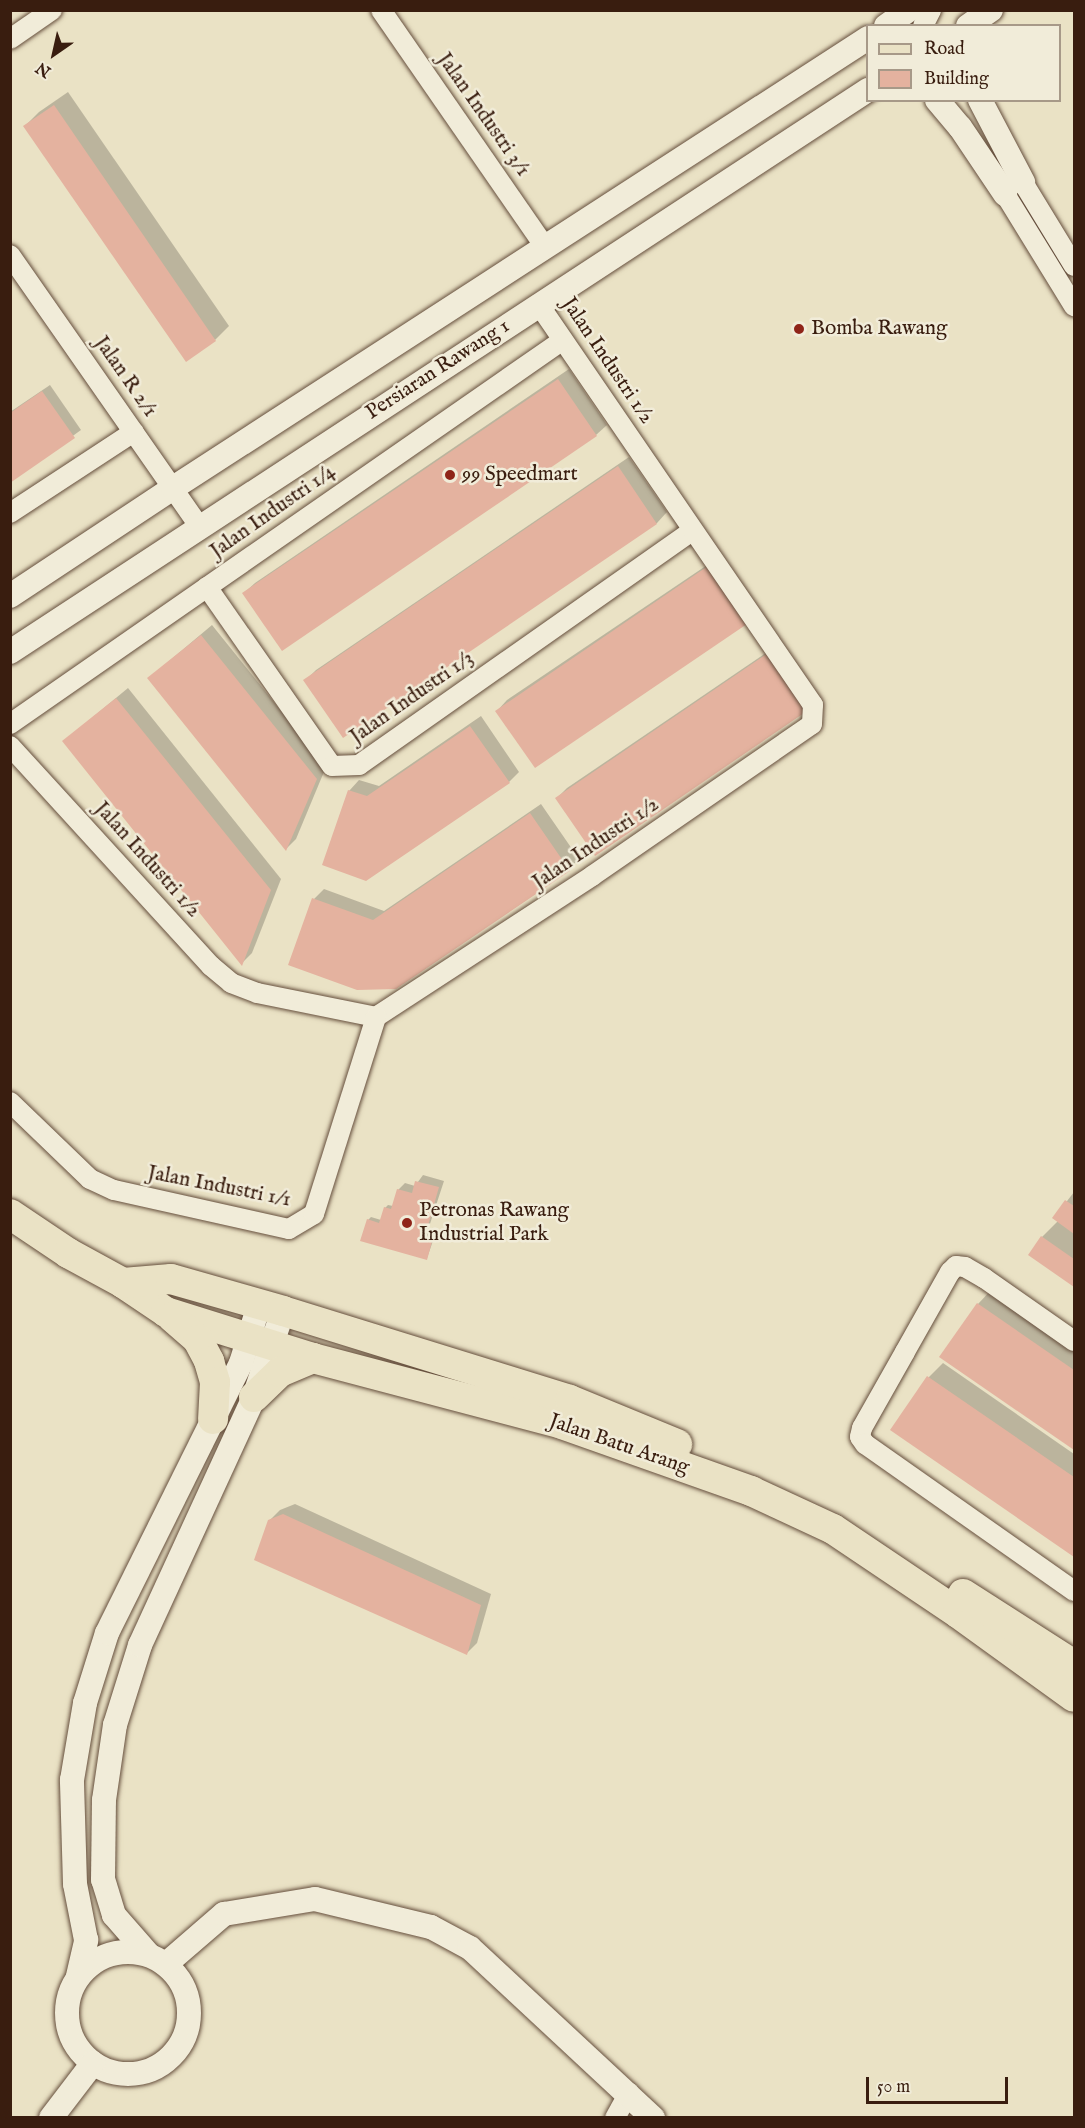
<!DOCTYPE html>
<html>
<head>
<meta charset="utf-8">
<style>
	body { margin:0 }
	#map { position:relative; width:1085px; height:2128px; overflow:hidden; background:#eae2c5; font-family:"IM FELL English",serif }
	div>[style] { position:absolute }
	.shadow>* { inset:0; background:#0003 }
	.building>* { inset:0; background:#e4b29f }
	.roads { filter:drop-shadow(0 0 2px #654e3c) drop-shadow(0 0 2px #654e3c) }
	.minor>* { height:20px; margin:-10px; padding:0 10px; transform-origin:10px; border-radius:10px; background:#f1ecd9 }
	.tertiary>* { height:24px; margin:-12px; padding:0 12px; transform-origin:12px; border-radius:12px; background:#f1ecd9 }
	.tertiary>.ring { margin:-12px; padding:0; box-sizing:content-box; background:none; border:24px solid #f1ecd9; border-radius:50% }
	.primary>* { height:30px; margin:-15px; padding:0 15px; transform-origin:15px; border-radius:15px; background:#eae2c5 }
	.dots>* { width:16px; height:16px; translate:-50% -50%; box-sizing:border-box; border:3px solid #f1ecd9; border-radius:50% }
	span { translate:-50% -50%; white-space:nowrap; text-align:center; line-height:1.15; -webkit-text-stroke:5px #f1ecd9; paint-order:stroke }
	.street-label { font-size:21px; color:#391d0f }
	.poi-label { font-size:21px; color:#391d0f }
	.left { translate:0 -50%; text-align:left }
	.frame { position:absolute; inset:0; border:12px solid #391d0f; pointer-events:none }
	.legend { position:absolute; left:866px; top:24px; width:195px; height:78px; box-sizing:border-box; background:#f1ecd9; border:2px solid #a79988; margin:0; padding:8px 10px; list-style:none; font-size:18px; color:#391d0f }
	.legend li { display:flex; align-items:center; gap:12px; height:30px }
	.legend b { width:30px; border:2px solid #a79988 }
	.north { position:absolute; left:24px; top:24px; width:60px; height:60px; -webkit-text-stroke:4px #f1ecd9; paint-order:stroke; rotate:214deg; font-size:16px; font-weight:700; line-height:24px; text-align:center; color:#391d0f }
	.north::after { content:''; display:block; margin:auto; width:21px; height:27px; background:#391d0f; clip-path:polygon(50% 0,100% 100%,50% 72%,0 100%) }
	.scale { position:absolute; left:866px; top:2077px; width:142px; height:27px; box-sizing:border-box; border:3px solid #391d0f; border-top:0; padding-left:8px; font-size:18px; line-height:21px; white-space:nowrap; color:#391d0f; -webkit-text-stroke:4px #f1ecd9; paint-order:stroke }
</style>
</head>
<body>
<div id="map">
	<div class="shadow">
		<i style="clip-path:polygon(68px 92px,229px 326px,215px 340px,25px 126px,39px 112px)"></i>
		<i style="clip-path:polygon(569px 369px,607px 425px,596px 435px,282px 649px,244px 593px,255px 583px)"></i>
		<i style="clip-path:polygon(50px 385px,81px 430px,10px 481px,10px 412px)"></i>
		<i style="clip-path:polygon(629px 457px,667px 512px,657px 523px,343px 736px,305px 681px,316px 670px)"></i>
		<i style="clip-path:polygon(719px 557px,757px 612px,497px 711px,507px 700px)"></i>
		<i style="clip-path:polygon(212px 625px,326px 767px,296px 839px,286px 849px,149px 678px)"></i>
		<i style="clip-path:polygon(779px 644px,817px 699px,557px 798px,567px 788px)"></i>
		<i style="clip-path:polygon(128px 688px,281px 879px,252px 953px,242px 963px,64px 741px)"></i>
		<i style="clip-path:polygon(481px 716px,519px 772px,509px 782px,365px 880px,349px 791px,359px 780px,379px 786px)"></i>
		<i style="clip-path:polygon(541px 804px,579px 859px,569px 869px,290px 964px,314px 899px,324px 889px,384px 911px)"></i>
		<i style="clip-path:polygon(423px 1175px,444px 1181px,427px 1233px,435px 1235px,427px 1258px,368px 1220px,371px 1217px,381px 1220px,385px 1208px,388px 1205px,393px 1206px,398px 1190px,405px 1183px,415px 1186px)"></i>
		<i style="clip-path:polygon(1074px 1192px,1074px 1285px,1030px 1254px,1042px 1237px,1058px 1221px,1054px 1218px)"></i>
		<i style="clip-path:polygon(992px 1289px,1074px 1346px,1074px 1448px,941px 1356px,978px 1304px)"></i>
		<i style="clip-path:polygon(943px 1363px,1074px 1454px,1074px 1555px,892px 1430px,929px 1377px)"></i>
		<i style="clip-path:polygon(295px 1504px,491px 1594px,477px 1643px,467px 1653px,269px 1521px,280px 1510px)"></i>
	</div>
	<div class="building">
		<i style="clip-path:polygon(54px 105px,216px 341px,186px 362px,23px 126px)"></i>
		<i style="clip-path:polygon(558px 379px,597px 436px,282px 651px,242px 593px)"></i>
		<i style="clip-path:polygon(42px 391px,75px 438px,10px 483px,10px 413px)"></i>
		<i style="clip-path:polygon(618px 466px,657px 524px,343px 738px,303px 680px)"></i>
		<i style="clip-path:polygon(708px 566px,747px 624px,535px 768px,495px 711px)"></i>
		<i style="clip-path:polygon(201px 635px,317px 779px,286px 851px,147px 678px)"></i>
		<i style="clip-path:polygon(768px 653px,807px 711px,595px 856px,555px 798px)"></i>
		<i style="clip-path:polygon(116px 698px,271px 890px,242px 966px,62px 741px)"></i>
		<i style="clip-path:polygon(470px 726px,510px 783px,366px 881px,322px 865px,348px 790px,367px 796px)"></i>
		<i style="clip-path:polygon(530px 813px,570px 871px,396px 989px,357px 990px,288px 965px,312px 898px,373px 920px)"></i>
		<i style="clip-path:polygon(415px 1181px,439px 1187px,425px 1236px,433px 1238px,427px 1260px,360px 1241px,367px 1219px,379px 1223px,384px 1207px,391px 1209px,397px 1189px,412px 1193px)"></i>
		<i style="clip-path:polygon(1065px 1200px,1074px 1206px,1074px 1234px,1052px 1218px)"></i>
		<i style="clip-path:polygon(1041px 1236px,1074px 1259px,1074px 1287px,1028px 1255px)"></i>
		<i style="clip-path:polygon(977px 1303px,1074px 1370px,1074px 1450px,939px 1357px)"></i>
		<i style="clip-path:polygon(927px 1376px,1074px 1477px,1074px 1557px,890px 1430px)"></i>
		<i style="clip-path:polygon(283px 1514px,481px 1605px,467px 1655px,254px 1560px,268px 1520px)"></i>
	</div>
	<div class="roads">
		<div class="minor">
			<i style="left:381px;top:10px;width:288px;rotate:55.3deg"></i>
			<i style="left:923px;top:26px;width:18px;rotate:-63deg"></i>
			<i style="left:10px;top:39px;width:51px;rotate:-34.6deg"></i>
			<i style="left:1016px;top:171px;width:111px;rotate:58.6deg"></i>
			<i style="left:997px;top:181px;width:147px;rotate:58.4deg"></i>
			<i style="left:10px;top:255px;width:330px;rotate:55.1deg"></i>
			<i style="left:10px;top:513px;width:148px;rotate:-33.2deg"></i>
			<i style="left:207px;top:587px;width:218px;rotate:55.1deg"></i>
			<i style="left:332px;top:766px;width:27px;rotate:-2deg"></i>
			<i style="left:359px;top:765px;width:408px;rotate:-35.1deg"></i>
			<i style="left:10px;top:724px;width:673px;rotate:-34.78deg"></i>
			<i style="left:10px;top:746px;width:298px;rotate:47.6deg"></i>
			<i style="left:211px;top:966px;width:26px;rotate:40deg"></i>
			<i style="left:231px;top:983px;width:28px;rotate:21deg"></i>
			<i style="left:257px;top:993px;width:121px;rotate:11.4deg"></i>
			<i style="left:376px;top:1017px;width:258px;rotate:-33.1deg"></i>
			<i style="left:592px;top:876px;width:267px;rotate:-34.6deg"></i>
			<i style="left:812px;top:724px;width:19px;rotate:-87deg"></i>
			<i style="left:813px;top:705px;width:486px;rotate:-124.4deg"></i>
			<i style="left:10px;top:1102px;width:111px;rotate:43.9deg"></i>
			<i style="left:90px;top:1179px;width:26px;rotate:25deg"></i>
			<i style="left:114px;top:1190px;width:179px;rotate:12.6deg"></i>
			<i style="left:289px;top:1229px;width:29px;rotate:-31deg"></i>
			<i style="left:314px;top:1214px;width:207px;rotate:-72.5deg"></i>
			<i style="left:1074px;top:1341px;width:110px;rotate:-145deg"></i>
			<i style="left:984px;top:1278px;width:22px;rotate:-150deg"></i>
			<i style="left:965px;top:1267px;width:9px;rotate:-174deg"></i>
			<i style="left:956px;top:1266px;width:8px;rotate:135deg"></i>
			<i style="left:950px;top:1272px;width:92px;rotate:119.4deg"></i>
			<i style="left:905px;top:1352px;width:87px;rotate:119.5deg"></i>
			<i style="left:862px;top:1428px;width:9px;rotate:103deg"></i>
			<i style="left:860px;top:1437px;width:9px;rotate:54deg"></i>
			<i style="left:865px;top:1444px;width:256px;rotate:35.1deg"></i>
			<i style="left:615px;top:2118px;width:29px;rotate:-61deg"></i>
		</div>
		<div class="tertiary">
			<i style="left:886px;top:26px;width:28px;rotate:-35deg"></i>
			<i style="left:968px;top:26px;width:28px;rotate:-35deg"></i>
			<i style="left:937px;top:100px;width:35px;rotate:50deg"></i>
			<i style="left:960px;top:127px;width:81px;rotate:56.1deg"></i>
			<i style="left:980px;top:100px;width:93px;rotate:62.3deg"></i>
			<i style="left:10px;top:596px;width:196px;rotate:-33.5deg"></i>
			<i style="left:173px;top:488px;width:828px;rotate:-32.92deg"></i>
			<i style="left:10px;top:652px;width:1026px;rotate:-33.23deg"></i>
			<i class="ring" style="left:67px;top:1952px;width:98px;height:98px"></i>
			<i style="left:148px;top:1954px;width:52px;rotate:-131.1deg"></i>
			<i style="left:114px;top:1915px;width:37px;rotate:-107deg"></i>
			<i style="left:103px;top:1880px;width:80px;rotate:-89.3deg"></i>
			<i style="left:104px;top:1800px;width:76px;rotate:-81.7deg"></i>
			<i style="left:115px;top:1725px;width:84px;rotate:-72.6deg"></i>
			<i style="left:140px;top:1645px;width:273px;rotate:-65.3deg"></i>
			<i style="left:254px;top:1397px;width:91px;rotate:-71.4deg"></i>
			<i style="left:166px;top:1964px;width:77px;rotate:-40.8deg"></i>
			<i style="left:224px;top:1914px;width:92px;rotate:-9.4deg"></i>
			<i style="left:315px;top:1899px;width:119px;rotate:13.6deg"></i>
			<i style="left:431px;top:1927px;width:44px;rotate:28.3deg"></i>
			<i style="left:470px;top:1948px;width:250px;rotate:42.9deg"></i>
			<i style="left:78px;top:1976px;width:37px;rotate:-77deg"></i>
			<i style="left:86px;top:1940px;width:57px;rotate:-101.1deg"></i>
			<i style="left:75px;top:1884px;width:104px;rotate:-91.7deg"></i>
			<i style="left:72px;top:1780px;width:78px;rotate:-80.4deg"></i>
			<i style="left:85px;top:1703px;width:73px;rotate:-72.6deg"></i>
			<i style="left:107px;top:1633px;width:301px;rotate:-63.6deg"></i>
			<i style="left:241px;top:1363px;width:61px;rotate:-72.8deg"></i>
			<i style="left:51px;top:2118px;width:69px;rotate:-52.6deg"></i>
		</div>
		<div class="primary">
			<i style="left:10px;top:1214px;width:70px;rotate:33.9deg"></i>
			<i style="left:68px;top:1253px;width:63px;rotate:28.6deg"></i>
			<i style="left:123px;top:1283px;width:52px;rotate:34deg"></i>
			<i style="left:166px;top:1312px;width:154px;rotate:17.4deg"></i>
			<i style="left:313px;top:1358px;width:258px;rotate:14.8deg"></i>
			<i style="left:562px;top:1424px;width:201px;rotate:19.5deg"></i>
			<i style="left:751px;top:1491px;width:90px;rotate:24.9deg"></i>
			<i style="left:833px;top:1529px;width:151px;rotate:33.9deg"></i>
			<i style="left:958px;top:1613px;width:143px;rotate:35.9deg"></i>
			<i style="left:123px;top:1283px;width:48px;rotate:-4.8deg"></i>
			<i style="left:171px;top:1279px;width:116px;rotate:15.9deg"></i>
			<i style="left:283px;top:1311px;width:300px;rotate:17.2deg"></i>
			<i style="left:570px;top:1400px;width:116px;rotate:22.4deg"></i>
			<i style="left:172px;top:1317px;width:35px;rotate:41deg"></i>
			<i style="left:198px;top:1340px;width:24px;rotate:62deg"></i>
			<i style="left:209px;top:1361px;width:22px;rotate:74deg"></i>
			<i style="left:215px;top:1382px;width:37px;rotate:93deg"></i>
			<i style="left:254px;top:1397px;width:36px;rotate:-44deg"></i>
			<i style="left:280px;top:1372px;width:36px;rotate:-23deg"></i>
			<i style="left:963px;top:1594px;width:132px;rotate:32.6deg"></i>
		</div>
	</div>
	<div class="dots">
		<i style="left:799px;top:329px;background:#8f2418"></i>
		<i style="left:450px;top:475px;background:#8f2418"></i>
		<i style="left:407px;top:1223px;background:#8f2418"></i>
	</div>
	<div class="street-label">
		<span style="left:483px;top:115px;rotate:55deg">Jalan Industri 3/1</span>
		<span style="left:607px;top:361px;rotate:56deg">Jalan Industri 1/2</span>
		<span style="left:438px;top:370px;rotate:-33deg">Persiaran Rawang 1</span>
		<span style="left:125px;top:377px;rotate:55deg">Jalan R 2/1</span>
		<span style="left:273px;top:512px;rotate:-35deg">Jalan Industri 1/4</span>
		<span style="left:412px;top:698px;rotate:-35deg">Jalan Industri 1/3</span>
		<span style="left:596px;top:844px;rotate:-34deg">Jalan Industri 1/2</span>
		<span style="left:147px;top:860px;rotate:48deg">Jalan Industri 1/2</span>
		<span style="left:219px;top:1187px;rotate:11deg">Jalan Industri 1/1</span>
		<span style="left:619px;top:1445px;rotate:19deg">Jalan Batu Arang</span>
	</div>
	<div class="poi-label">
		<span class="left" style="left:811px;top:329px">Bomba Rawang</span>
		<span class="left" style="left:462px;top:475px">99 Speedmart</span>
		<span class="left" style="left:419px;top:1223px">Petronas Rawang<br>Industrial Park</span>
	</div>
	<div class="frame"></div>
	<ul class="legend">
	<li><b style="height:8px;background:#eae2c5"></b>Road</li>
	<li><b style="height:16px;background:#e4b29f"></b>Building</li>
	</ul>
	<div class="north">N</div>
	<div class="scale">50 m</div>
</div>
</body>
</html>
